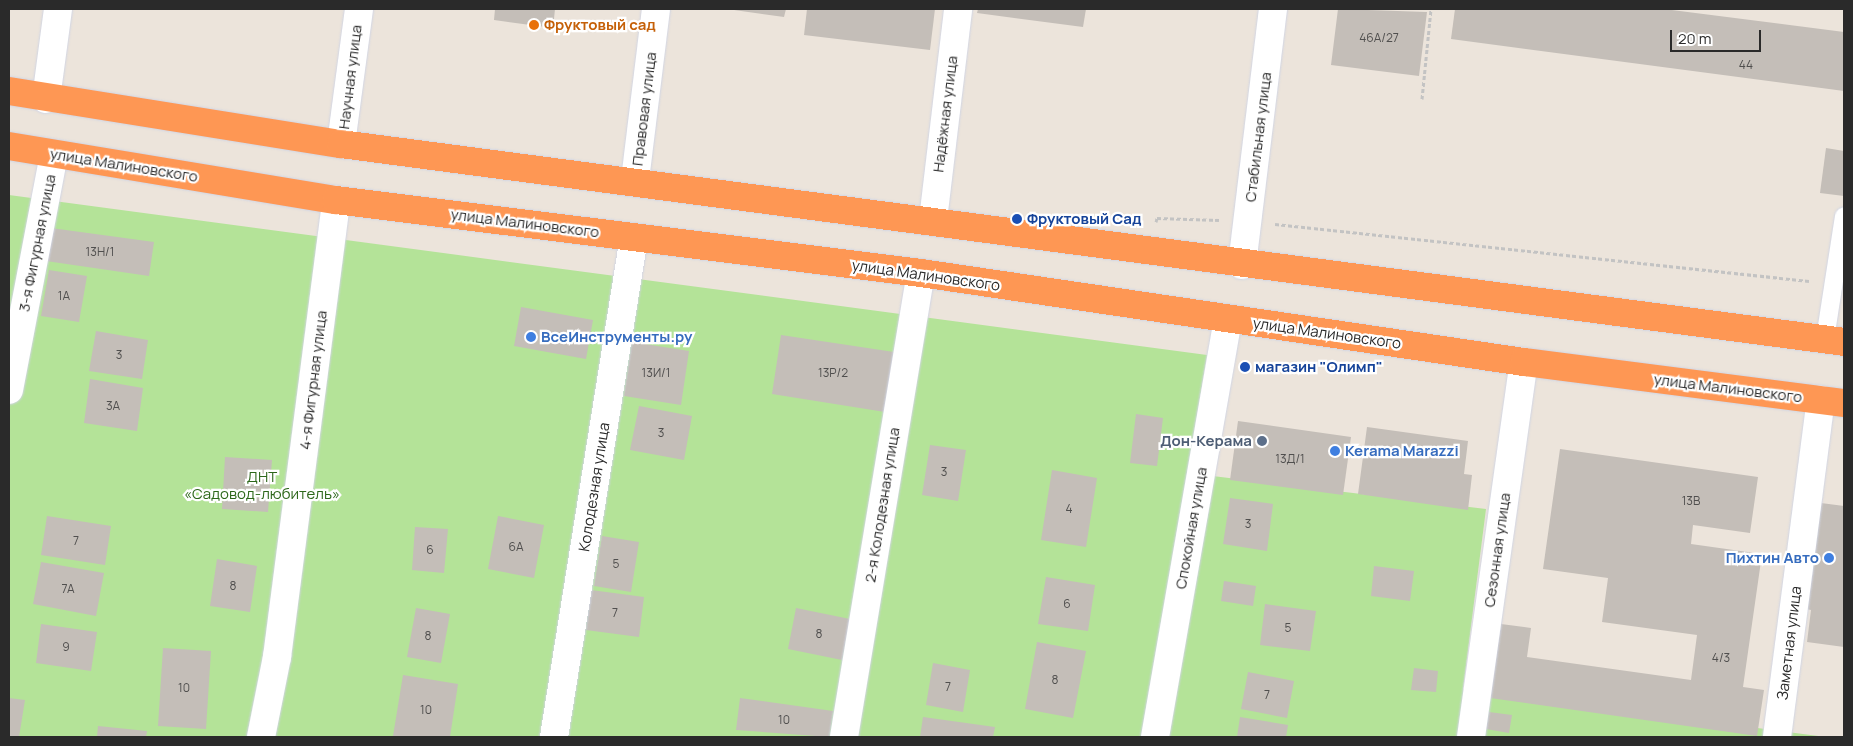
<!DOCTYPE html>
<html>
<head>
<meta charset="utf-8">
<style>
	body { margin:0 }
	#map { position:relative; width:1853px; height:746px; overflow:hidden; background:#ece4db; font-family:Manrope,sans-serif }
	div>[style] { position:absolute }
	.green>* { inset:0; background:#b4e398 }
	.building>* { inset:0; background:#c4beb8 }
	.path>* { height:3px; margin-top:-1.5px; transform-origin:0; background:repeating-linear-gradient(90deg,#c3c3c3 0 4px,transparent 0 6.5px) }
	.roads { filter:drop-shadow(0 0 1px #d1d5e3) drop-shadow(0 0 1px #d1d5e3) }
	.lane>* { height:18px; margin:-9px; padding:0 9px; transform-origin:9px; border-radius:9px; background:#fff }
	.street>* { height:28px; margin:-14px; padding:0 14px; transform-origin:14px; border-radius:14px; background:#fff }
	.highway>* { height:28px; margin:-14px; padding:0 14px; transform-origin:14px; border-radius:14px; background:#fe9754 }
	.dots>* { width:14px; height:14px; translate:-50% -50%; box-sizing:border-box; border:2px solid #fff; border-radius:50% }
	span { translate:-50% -50%; white-space:nowrap; text-align:center; line-height:1.15; -webkit-text-stroke:4.5px #fff; paint-order:stroke }
	.number-label { font-size:12px; color:#504f4e }
	.number-label span { -webkit-text-stroke-width:0 }
	.food-label { font-size:15px; color:#c56008; font-weight:700 }
	.left { translate:0 -50%; text-align:left }
	.street-label { font-size:15px; color:#2a2a2a }
	.transit-label { font-size:15px; color:#164399; font-weight:700 }
	.shop-label { font-size:15px; color:#366cbe; font-weight:700 }
	.right { translate:-100% -50%; text-align:right }
	.service-label { font-size:15px; color:#4e5e75; font-weight:700 }
	.park-label { font-size:15px; color:#2d671a }
	.frame { position:absolute; inset:0; border:10px solid #2a2a2a; pointer-events:none }
	.scale { position:absolute; left:1670px; top:30px; width:91px; height:22px; box-sizing:border-box; border:2px solid #2a2a2a; border-top:0; padding-left:6px; font-size:15px; line-height:18px; white-space:nowrap; color:#2a2a2a; -webkit-text-stroke:4px #fff; paint-order:stroke }
</style>
</head>
<body>
<div id="map">
	<div class="green">
		<i style="clip-path:polygon(9px 195px,1207px 355px,1188px 473px,1486px 509px,1463px 689px,1826px 737px,9px 737px)"></i>
	</div>
	<div class="building">
		<i style="clip-path:polygon(495px 9px,555px 9px,553px 28px,494px 20px)"></i>
		<i style="clip-path:polygon(727px 9px,786px 9px,784px 17px)"></i>
		<i style="clip-path:polygon(807px 9px,935px 9px,930px 50px,804px 35px)"></i>
		<i style="clip-path:polygon(978px 9px,1086px 9px,1083px 27px,977px 13px)"></i>
		<i style="clip-path:polygon(1338px 9px,1427px 12px,1419px 76px,1331px 65px)"></i>
		<i style="clip-path:polygon(1455px 9px,1664px 9px,1844px 32px,1844px 91px,1451px 39px)"></i>
		<i style="clip-path:polygon(1826px 148px,1844px 151px,1844px 196px,1820px 193px)"></i>
		<i style="clip-path:polygon(51px 228px,154px 242px,149px 276px,46px 261px)"></i>
		<i style="clip-path:polygon(49px 270px,87px 276px,79px 322px,41px 316px)"></i>
		<i style="clip-path:polygon(521px 307px,593px 320px,586px 359px,514px 346px)"></i>
		<i style="clip-path:polygon(96px 331px,148px 340px,142px 379px,89px 371px)"></i>
		<i style="clip-path:polygon(781px 335px,894px 352px,885px 412px,772px 394px)"></i>
		<i style="clip-path:polygon(632px 342px,689px 351px,681px 405px,624px 396px)"></i>
		<i style="clip-path:polygon(90px 379px,143px 388px,137px 431px,84px 423px)"></i>
		<i style="clip-path:polygon(639px 406px,692px 416px,684px 460px,630px 450px)"></i>
		<i style="clip-path:polygon(1136px 414px,1163px 418px,1157px 466px,1130px 463px)"></i>
		<i style="clip-path:polygon(1238px 421px,1351px 437px,1343px 495px,1230px 480px)"></i>
		<i style="clip-path:polygon(1367px 427px,1468px 441px,1464px 474px,1472px 475px,1468px 510px,1358px 494px)"></i>
		<i style="clip-path:polygon(930px 445px,966px 450px,958px 501px,922px 495px)"></i>
		<i style="clip-path:polygon(1560px 449px,1758px 477px,1750px 533px,1693px 525px,1691px 544px,1762px 554px,1743px 687px,1764px 690px,1757px 736px,1490px 698px,1501px 624px,1531px 628px,1527px 657px,1691px 680px,1697px 635px,1602px 622px,1608px 578px,1543px 569px)"></i>
		<i style="clip-path:polygon(225px 457px,272px 460px,268px 512px,222px 509px)"></i>
		<i style="clip-path:polygon(1052px 470px,1097px 478px,1086px 547px,1041px 540px)"></i>
		<i style="clip-path:polygon(1230px 498px,1273px 504px,1267px 551px,1223px 544px)"></i>
		<i style="clip-path:polygon(1821px 503px,1844px 506px,1844px 647px,1807px 642px,1811px 610px,1806px 609px)"></i>
		<i style="clip-path:polygon(47px 516px,111px 526px,105px 565px,41px 555px)"></i>
		<i style="clip-path:polygon(498px 516px,544px 525px,534px 578px,488px 569px)"></i>
		<i style="clip-path:polygon(415px 527px,448px 529px,444px 573px,412px 570px)"></i>
		<i style="clip-path:polygon(602px 536px,639px 542px,631px 592px,594px 586px)"></i>
		<i style="clip-path:polygon(217px 559px,257px 566px,250px 612px,210px 606px)"></i>
		<i style="clip-path:polygon(41px 562px,104px 573px,96px 616px,33px 604px)"></i>
		<i style="clip-path:polygon(1374px 566px,1414px 571px,1410px 601px,1371px 596px)"></i>
		<i style="clip-path:polygon(1046px 577px,1095px 585px,1088px 631px,1038px 624px)"></i>
		<i style="clip-path:polygon(1224px 581px,1256px 586px,1253px 606px,1221px 601px)"></i>
		<i style="clip-path:polygon(591px 590px,644px 597px,639px 637px,586px 630px)"></i>
		<i style="clip-path:polygon(1265px 604px,1316px 611px,1310px 651px,1260px 645px)"></i>
		<i style="clip-path:polygon(416px 608px,450px 614px,441px 663px,407px 657px)"></i>
		<i style="clip-path:polygon(796px 608px,850px 619px,842px 660px,788px 649px)"></i>
		<i style="clip-path:polygon(41px 624px,97px 632px,91px 671px,36px 663px)"></i>
		<i style="clip-path:polygon(1037px 642px,1086px 651px,1073px 718px,1025px 709px)"></i>
		<i style="clip-path:polygon(163px 648px,211px 651px,206px 729px,158px 726px)"></i>
		<i style="clip-path:polygon(933px 663px,970px 670px,963px 712px,926px 705px)"></i>
		<i style="clip-path:polygon(1414px 668px,1438px 671px,1436px 692px,1411px 690px)"></i>
		<i style="clip-path:polygon(1248px 672px,1294px 681px,1287px 718px,1241px 709px)"></i>
		<i style="clip-path:polygon(403px 675px,458px 684px,450px 737px,393px 736px)"></i>
		<i style="clip-path:polygon(9px 698px,25px 700px,19px 737px,9px 737px)"></i>
		<i style="clip-path:polygon(740px 698px,833px 711px,829px 737px,736px 730px)"></i>
		<i style="clip-path:polygon(1489px 712px,1512px 715px,1509px 733px,1486px 729px)"></i>
		<i style="clip-path:polygon(923px 717px,995px 727px,993px 737px,920px 737px)"></i>
		<i style="clip-path:polygon(1240px 717px,1288px 725px,1286px 737px,1237px 737px)"></i>
		<i style="clip-path:polygon(98px 726px,147px 731px,146px 737px,97px 737px)"></i>
	</div>
	<div class="path">
		<i style="left:1422px;top:99px;width:90px;rotate:-84.3deg"></i>
		<i style="left:1156px;top:222px;width:4px;rotate:-76deg"></i>
		<i style="left:1157px;top:218px;width:62px;rotate:1.8deg"></i>
		<i style="left:1275px;top:224px;width:537px;rotate:6.09deg"></i>
	</div>
	<div class="roads">
		<div class="lane">
			<i style="left:1825px;top:339px;width:124px;rotate:-81.2deg"></i>
		</div>
		<div class="street">
			<i style="left:46px;top:99px;width:91px;rotate:-82.4deg"></i>
			<i style="left:341px;top:144px;width:136px;rotate:-82.4deg"></i>
			<i style="left:635px;top:180px;width:172px;rotate:-83deg"></i>
			<i style="left:933px;top:220px;width:212px;rotate:-83.2deg"></i>
			<i style="left:1242px;top:265px;width:258px;rotate:-83.1deg"></i>
			<i style="left:9px;top:390px;width:240px;rotate:-79.2deg"></i>
			<i style="left:261px;top:737px;width:82px;rotate:-78.7deg"></i>
			<i style="left:277px;top:657px;width:461px;rotate:-82.6deg"></i>
			<i style="left:554px;top:737px;width:506px;rotate:-80.91deg"></i>
			<i style="left:844px;top:737px;width:470px;rotate:-80.6deg"></i>
			<i style="left:1155px;top:737px;width:424px;rotate:-80.1deg"></i>
			<i style="left:1471px;top:737px;width:379px;rotate:-82deg"></i>
			<i style="left:1777px;top:737px;width:340px;rotate:-82.6deg"></i>
		</div>
		<div class="highway">
			<i style="left:9px;top:91px;width:336px;rotate:9.1deg"></i>
			<i style="left:341px;top:144px;width:1516px;rotate:7.5deg"></i>
			<i style="left:9px;top:146px;width:331px;rotate:9.4deg"></i>
			<i style="left:336px;top:200px;width:590px;rotate:7.11deg"></i>
			<i style="left:921px;top:273px;width:610px;rotate:8.4deg"></i>
			<i style="left:1524px;top:362px;width:323px;rotate:7.3deg"></i>
		</div>
	</div>
	<div class="dots">
		<i style="left:534px;top:25px;background:#e8710a"></i>
		<i style="left:1017px;top:219px;background:#1a4fb4"></i>
		<i style="left:531px;top:337px;background:#3f7fe0"></i>
		<i style="left:1245px;top:367px;background:#1a4fb4"></i>
		<i style="left:1262px;top:441px;background:#5c6f8a"></i>
		<i style="left:1335px;top:451px;background:#3f7fe0"></i>
		<i style="left:1829px;top:558px;background:#3f7fe0"></i>
	</div>
	<div class="number-label">
		<span style="left:1379px;top:38px">46А/27</span>
		<span style="left:1746px;top:65px">44</span>
		<span style="left:100px;top:252px">13Н/1</span>
		<span style="left:64px;top:296px">1А</span>
		<span style="left:119px;top:355px">3</span>
		<span style="left:656px;top:373px">13И/1</span>
		<span style="left:833px;top:373px">13Р/2</span>
		<span style="left:113px;top:406px">3А</span>
		<span style="left:661px;top:433px">3</span>
		<span style="left:1290px;top:459px">13Д/1</span>
		<span style="left:944px;top:472px">3</span>
		<span style="left:1691px;top:501px">13В</span>
		<span style="left:1069px;top:509px">4</span>
		<span style="left:1248px;top:524px">3</span>
		<span style="left:76px;top:541px">7</span>
		<span style="left:516px;top:547px">6А</span>
		<span style="left:430px;top:550px">6</span>
		<span style="left:616px;top:564px">5</span>
		<span style="left:233px;top:586px">8</span>
		<span style="left:68px;top:589px">7А</span>
		<span style="left:1067px;top:604px">6</span>
		<span style="left:615px;top:613px">7</span>
		<span style="left:1288px;top:628px">5</span>
		<span style="left:819px;top:634px">8</span>
		<span style="left:428px;top:636px">8</span>
		<span style="left:66px;top:647px">9</span>
		<span style="left:1721px;top:658px">4/3</span>
		<span style="left:1055px;top:680px">8</span>
		<span style="left:948px;top:687px">7</span>
		<span style="left:184px;top:688px">10</span>
		<span style="left:1267px;top:695px">7</span>
		<span style="left:426px;top:710px">10</span>
		<span style="left:784px;top:720px">10</span>
	</div>
	<div class="food-label">
		<span class="left" style="left:544px;top:25px">Фруктовый сад</span>
	</div>
	<div class="street-label">
		<span style="left:350px;top:77px;rotate:-83deg">Научная улица</span>
		<span style="left:644px;top:109px;rotate:-83deg">Правовая улица</span>
		<span style="left:945px;top:114px;rotate:-83deg">Надёжная улица</span>
		<span style="left:1258px;top:137px;rotate:-83deg">Стабильная улица</span>
		<span style="left:124px;top:165px;rotate:9deg">улица Малиновского</span>
		<span style="left:525px;top:223px;rotate:7deg">улица Малиновского</span>
		<span style="left:37px;top:243px;rotate:-79deg">3-я Фигурная улица</span>
		<span style="left:926px;top:275px;rotate:8deg">улица Малиновского</span>
		<span style="left:1327px;top:333px;rotate:8deg">улица Малиновского</span>
		<span style="left:313px;top:380px;rotate:-83deg">4-я Фигурная улица</span>
		<span style="left:1728px;top:388px;rotate:7deg">улица Малиновского</span>
		<span style="left:594px;top:487px;rotate:-81deg">Колодезная улица</span>
		<span style="left:882px;top:505px;rotate:-81deg">2-я Колодезная улица</span>
		<span style="left:1191px;top:528px;rotate:-80deg">Спокойная улица</span>
		<span style="left:1497px;top:550px;rotate:-82deg">Сезонная улица</span>
		<span style="left:1789px;top:643px;rotate:-83deg">Заметная улица</span>
	</div>
	<div class="transit-label">
		<span class="left" style="left:1027px;top:219px">Фруктовый Сад</span>
		<span class="left" style="left:1255px;top:367px">магазин "Олимп"</span>
	</div>
	<div class="shop-label">
		<span class="left" style="left:541px;top:337px">ВсеИнструменты.ру</span>
		<span class="left" style="left:1345px;top:451px">Kerama Marazzi</span>
		<span class="right" style="left:1819px;top:558px">Пихтин Авто</span>
	</div>
	<div class="service-label">
		<span class="right" style="left:1252px;top:441px">Дон-Керама</span>
	</div>
	<div class="park-label">
		<span style="left:262px;top:485px">ДНТ<br>«Садовод-любитель»</span>
	</div>
	<div class="frame"></div>
	<div class="scale">20 m</div>
</div>
</body>
</html>
